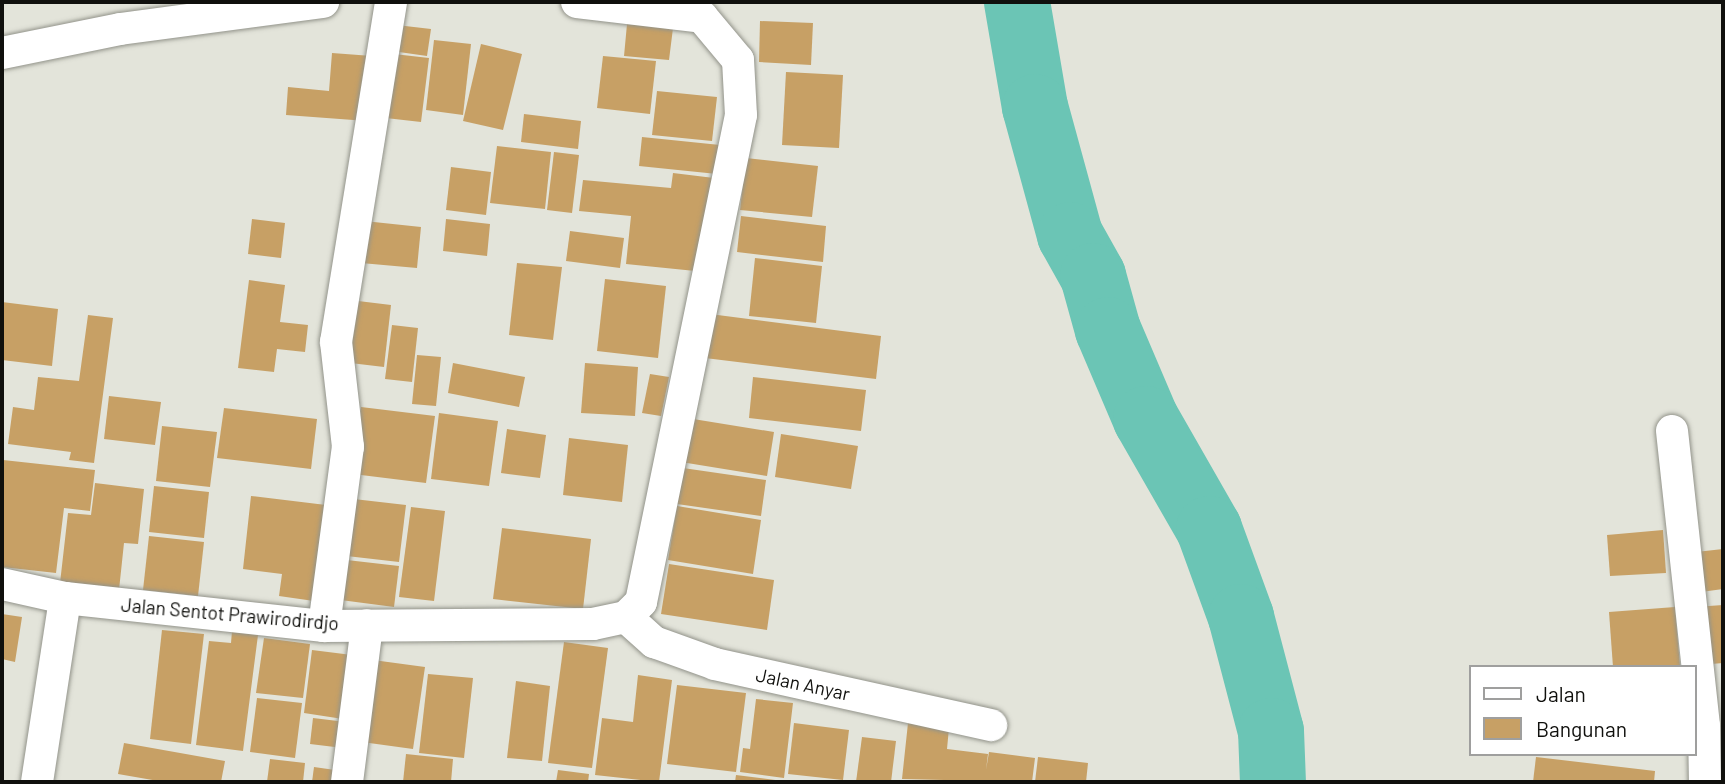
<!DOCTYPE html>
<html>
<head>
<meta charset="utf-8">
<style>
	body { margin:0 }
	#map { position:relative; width:1725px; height:784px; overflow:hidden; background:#e3e4da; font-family:Barlow,sans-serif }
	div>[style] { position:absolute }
	.river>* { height:66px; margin:-33px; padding:0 33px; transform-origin:33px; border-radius:33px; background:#6bc5b5 }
	.building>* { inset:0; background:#c7a065 }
	.roads { filter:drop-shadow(0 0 2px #92938a) drop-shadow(0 0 2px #92938a) }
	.minor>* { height:32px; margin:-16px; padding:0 16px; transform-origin:16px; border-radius:16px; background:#fff }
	span { translate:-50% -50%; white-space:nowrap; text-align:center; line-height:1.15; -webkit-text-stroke:5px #fff; paint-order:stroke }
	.street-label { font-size:19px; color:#10100d }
	.frame { position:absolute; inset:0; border:4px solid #10100d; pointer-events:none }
	.legend { position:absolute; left:1469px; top:665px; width:228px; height:91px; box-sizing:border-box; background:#fff; border:2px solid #9f9f9e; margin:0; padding:9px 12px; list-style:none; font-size:21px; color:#10100d }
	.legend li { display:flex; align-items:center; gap:14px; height:35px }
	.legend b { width:35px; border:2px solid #9f9f9e }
</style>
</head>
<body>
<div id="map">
	<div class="river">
		<i style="left:1017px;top:2px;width:107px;rotate:80.3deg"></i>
		<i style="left:1035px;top:107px;width:133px;rotate:74.7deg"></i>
		<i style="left:1070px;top:235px;width:47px;rotate:60.7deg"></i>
		<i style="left:1093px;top:276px;width:56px;rotate:74.5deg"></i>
		<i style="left:1108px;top:330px;width:97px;rotate:66.9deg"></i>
		<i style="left:1146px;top:419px;width:127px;rotate:60.2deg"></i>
		<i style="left:1209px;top:529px;width:94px;rotate:70deg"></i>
		<i style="left:1241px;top:617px;width:118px;rotate:75.3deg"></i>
		<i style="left:1271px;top:731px;width:51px;rotate:87.8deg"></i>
	</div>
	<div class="building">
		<i style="clip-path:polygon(760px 21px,813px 23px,811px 65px,759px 62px)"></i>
		<i style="clip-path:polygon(388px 24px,431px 29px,427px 56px,385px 50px)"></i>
		<i style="clip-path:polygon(627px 24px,673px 28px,669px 60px,624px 56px)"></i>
		<i style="clip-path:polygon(434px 40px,471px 44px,463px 115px,426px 110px)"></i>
		<i style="clip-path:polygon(481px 44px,522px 54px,503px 130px,463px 121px)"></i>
		<i style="clip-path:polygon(332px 53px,372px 56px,367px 121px,286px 115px,288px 87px,329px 91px)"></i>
		<i style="clip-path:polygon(385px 53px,429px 58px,421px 122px,377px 117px)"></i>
		<i style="clip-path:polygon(603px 56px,656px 61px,650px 114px,597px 108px)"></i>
		<i style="clip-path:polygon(786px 72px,843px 75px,839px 148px,782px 145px)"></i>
		<i style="clip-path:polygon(657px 91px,717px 97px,712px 141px,652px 135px)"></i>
		<i style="clip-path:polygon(524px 114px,581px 121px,578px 149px,521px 142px)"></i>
		<i style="clip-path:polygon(642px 137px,720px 145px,717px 174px,639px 166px)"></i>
		<i style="clip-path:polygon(497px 146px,551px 152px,545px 209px,490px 203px)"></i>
		<i style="clip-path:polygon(554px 152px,579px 155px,572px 213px,547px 210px)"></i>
		<i style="clip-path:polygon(746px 158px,818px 166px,812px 217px,740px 210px)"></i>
		<i style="clip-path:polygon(451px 167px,491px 172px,486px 215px,446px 210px)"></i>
		<i style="clip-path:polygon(673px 173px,714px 178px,705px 272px,626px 264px,631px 216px,579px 211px,583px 180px,671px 188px)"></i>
		<i style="clip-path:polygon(741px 216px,826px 226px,823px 262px,737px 252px)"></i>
		<i style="clip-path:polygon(252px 219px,285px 223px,281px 258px,248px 254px)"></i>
		<i style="clip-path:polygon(446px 219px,490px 224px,487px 256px,443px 251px)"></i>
		<i style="clip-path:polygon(355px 220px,421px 227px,417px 268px,350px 262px)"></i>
		<i style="clip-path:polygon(570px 231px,624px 238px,620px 268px,566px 261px)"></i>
		<i style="clip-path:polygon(755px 258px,822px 266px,816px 323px,749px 316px)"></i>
		<i style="clip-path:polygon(517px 263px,562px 267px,553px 340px,509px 335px)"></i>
		<i style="clip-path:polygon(605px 279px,666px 286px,658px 358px,597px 351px)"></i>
		<i style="clip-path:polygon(249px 280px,285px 285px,280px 322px,308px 325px,305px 352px,277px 349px,274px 372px,238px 368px)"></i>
		<i style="clip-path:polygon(350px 300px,391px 305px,384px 367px,342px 362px)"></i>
		<i style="clip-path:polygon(2px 302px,58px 309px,52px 366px,2px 360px)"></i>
		<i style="clip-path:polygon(710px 314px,881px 336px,876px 379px,705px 358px)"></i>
		<i style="clip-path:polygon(88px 315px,113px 318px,94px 463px,69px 460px,71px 452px,8px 444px,13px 407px,34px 410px,38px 377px,79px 381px)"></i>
		<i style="clip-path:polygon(392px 325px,418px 328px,412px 382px,385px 379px)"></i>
		<i style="clip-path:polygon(417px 355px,441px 357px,436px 406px,412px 404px)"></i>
		<i style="clip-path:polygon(453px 363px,525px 377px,519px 407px,448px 393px)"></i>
		<i style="clip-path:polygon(585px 363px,638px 367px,635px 416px,581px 413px)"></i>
		<i style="clip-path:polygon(650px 374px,669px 377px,661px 416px,642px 413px)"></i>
		<i style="clip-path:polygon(753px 377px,866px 390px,861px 431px,749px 418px)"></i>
		<i style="clip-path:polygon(109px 396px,161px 402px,155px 445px,104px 439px)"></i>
		<i style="clip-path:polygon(361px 407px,435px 416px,426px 483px,353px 474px)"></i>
		<i style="clip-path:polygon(224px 408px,317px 419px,311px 469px,217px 458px)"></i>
		<i style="clip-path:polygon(439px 413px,498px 421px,489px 486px,431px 479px)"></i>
		<i style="clip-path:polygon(687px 418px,774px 432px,767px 476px,681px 462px)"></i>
		<i style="clip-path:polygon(162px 426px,217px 432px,210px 487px,156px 481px)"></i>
		<i style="clip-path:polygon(507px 429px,546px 435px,540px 478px,501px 473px)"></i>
		<i style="clip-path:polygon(781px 434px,858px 446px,851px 489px,775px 477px)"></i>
		<i style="clip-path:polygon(569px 438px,628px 445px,622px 502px,563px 495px)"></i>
		<i style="clip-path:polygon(3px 460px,95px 470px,90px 511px,64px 508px,56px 573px,2px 567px)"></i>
		<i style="clip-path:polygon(683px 468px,766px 480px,761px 516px,677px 504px)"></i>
		<i style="clip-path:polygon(95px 483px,144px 489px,138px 544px,124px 543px,119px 590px,60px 583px,68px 513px,91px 515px)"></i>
		<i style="clip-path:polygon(154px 486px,209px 492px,204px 538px,149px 532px)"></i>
		<i style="clip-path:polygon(251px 496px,326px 505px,314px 601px,279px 596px,282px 574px,243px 569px)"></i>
		<i style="clip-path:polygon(345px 498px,406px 505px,399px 562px,338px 555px)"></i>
		<i style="clip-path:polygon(677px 506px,761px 520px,753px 574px,668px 560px)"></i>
		<i style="clip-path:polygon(411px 507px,445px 511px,434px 601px,399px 597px)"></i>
		<i style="clip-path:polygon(502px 528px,591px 539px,583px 609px,493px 599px)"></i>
		<i style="clip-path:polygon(1663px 530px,1666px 573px,1610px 576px,1607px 535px)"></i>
		<i style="clip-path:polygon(149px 536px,204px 542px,198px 596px,143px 590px)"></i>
		<i style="clip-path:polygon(1723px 549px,1723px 589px,1701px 592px,1696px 552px)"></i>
		<i style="clip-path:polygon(338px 559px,399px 566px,394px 607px,333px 599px)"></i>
		<i style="clip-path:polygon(669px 564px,774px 580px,767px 630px,661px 614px)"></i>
		<i style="clip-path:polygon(1723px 605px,1723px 663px,1699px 665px,1695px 607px)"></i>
		<i style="clip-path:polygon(1675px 607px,1680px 666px,1613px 667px,1609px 612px)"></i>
		<i style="clip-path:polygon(2px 614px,22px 617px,15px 662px,2px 659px)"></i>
		<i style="clip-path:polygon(162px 630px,204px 634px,191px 744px,150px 739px)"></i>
		<i style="clip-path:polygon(232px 631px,258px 635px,243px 751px,196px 745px,209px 641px,231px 643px)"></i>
		<i style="clip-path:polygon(264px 638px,310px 644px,303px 698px,256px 693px)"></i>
		<i style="clip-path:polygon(564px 642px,608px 648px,592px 768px,548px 763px)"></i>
		<i style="clip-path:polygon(312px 650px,352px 655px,343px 719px,304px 713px)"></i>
		<i style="clip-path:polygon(373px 660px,425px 667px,413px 749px,362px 742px)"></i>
		<i style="clip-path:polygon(428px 674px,473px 678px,464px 758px,419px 753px)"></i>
		<i style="clip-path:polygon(638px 675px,672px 680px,659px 782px,595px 775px,602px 718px,633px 722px)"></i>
		<i style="clip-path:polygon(516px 681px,550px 686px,542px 761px,507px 758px)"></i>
		<i style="clip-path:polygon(677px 685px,746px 693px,736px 772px,667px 764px)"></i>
		<i style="clip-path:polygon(257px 698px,302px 703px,295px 758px,250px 752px)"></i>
		<i style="clip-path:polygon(756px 699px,793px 703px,784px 778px,740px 772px,743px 748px,750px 749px)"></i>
		<i style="clip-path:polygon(313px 718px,346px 722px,343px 748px,310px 744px)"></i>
		<i style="clip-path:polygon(794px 723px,849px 730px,843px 780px,788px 774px)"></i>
		<i style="clip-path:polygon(908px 723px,949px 728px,947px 749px,988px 754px,986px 770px,989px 752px,1035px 758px,1032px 782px,902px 779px)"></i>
		<i style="clip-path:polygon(862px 737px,896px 741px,891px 782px,856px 782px)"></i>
		<i style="clip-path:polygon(124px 743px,225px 761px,221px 782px,164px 782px,118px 774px)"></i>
		<i style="clip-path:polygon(406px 754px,453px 759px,451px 782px,403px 782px)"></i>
		<i style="clip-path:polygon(1038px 757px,1088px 763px,1086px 782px,1035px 782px)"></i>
		<i style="clip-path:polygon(1536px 757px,1655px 771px,1654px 782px,1533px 782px)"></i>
		<i style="clip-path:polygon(270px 759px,305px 763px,303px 782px,267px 782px)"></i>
		<i style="clip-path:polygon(314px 767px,335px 770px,333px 782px,312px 782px)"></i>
		<i style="clip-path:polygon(558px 770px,589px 774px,588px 782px,556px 782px)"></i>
		<i style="clip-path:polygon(736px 775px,783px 781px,783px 782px,735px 782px)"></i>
	</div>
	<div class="roads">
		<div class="minor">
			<i style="left:577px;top:2px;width:126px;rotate:6.8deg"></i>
			<i style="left:702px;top:17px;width:56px;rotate:50.1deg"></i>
			<i style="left:738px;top:60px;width:55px;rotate:86.9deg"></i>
			<i style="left:741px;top:115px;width:497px;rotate:101.6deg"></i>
			<i style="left:641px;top:602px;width:21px;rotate:135deg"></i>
			<i style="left:2px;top:53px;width:120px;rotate:-11.5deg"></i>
			<i style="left:120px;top:29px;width:205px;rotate:-7.6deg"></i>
			<i style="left:1672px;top:431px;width:297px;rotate:83.8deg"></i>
			<i style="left:1704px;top:726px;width:56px;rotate:89deg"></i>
			<i style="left:2px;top:584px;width:65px;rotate:12.5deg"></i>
			<i style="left:65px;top:598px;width:261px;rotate:6.2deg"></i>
			<i style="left:324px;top:626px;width:269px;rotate:-0.4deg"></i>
			<i style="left:593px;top:624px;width:34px;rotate:-12deg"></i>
			<i style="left:626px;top:617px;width:38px;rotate:42deg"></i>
			<i style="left:654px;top:642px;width:65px;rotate:19.8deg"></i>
			<i style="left:715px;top:664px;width:283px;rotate:12.5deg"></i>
			<i style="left:324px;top:626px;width:181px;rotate:-82.4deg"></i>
			<i style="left:348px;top:447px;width:106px;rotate:-96.5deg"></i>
			<i style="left:336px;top:342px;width:344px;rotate:-80.8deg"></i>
			<i style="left:37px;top:782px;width:186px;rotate:-81.3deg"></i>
			<i style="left:347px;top:782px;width:158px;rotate:-82.7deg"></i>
		</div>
	</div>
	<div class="street-label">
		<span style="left:230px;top:614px;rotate:5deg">Jalan Sentot Prawirodirdjo</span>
		<span style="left:803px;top:684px;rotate:12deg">Jalan Anyar</span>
	</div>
	<div class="frame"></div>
	<ul class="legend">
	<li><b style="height:9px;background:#fff"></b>Jalan</li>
	<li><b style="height:19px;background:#c7a065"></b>Bangunan</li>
	</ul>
</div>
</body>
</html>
